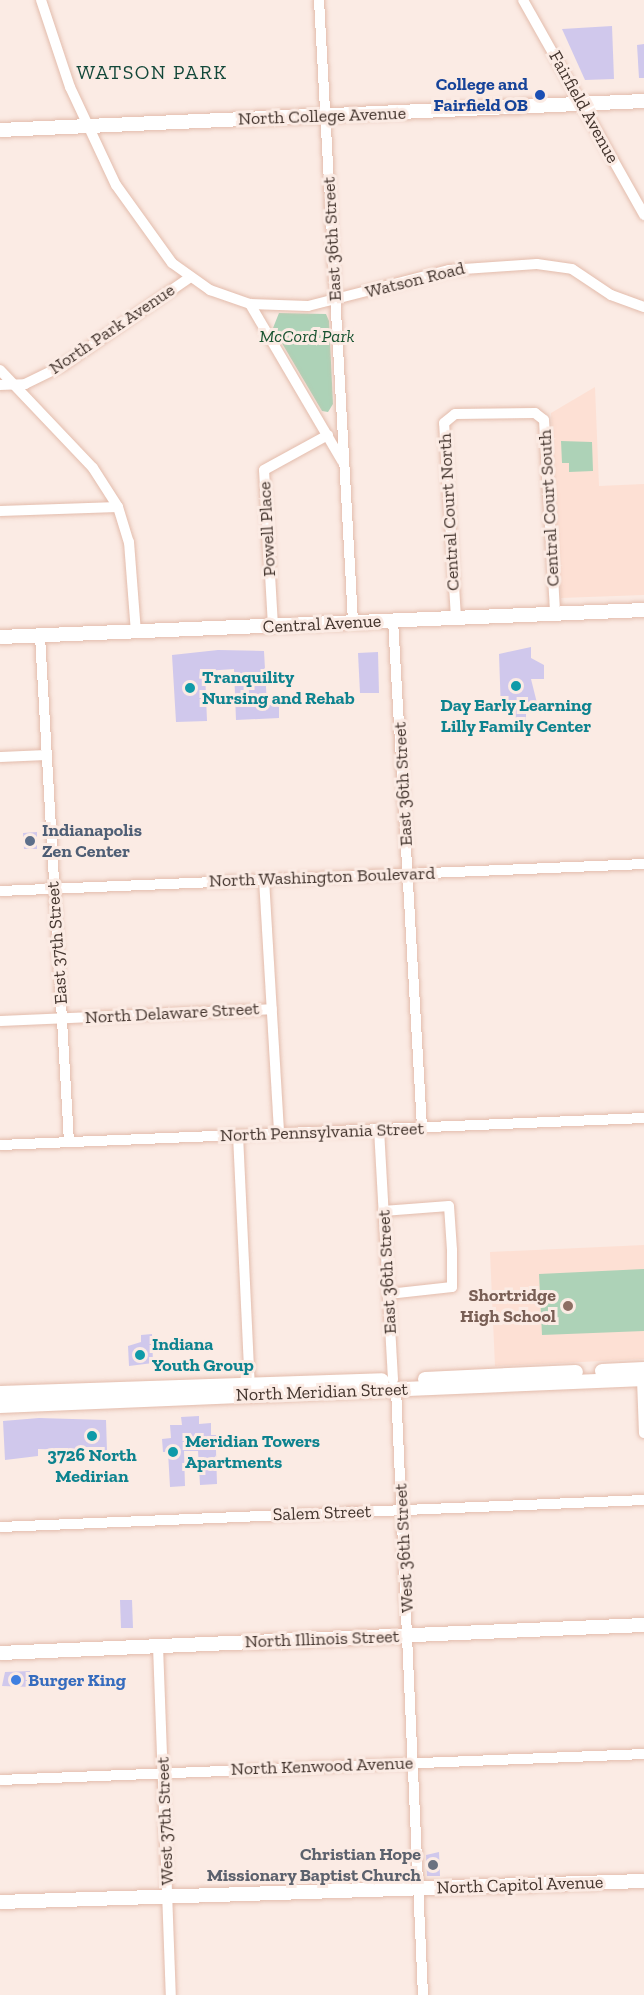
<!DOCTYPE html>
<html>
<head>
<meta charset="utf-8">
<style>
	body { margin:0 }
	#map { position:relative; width:644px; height:1995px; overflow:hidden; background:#fbebe4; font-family:"Zilla Slab",serif }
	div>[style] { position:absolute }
	.built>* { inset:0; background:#fde0d4 }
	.green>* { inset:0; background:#add2b7 }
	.building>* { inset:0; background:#d0c8ec }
	.roads { filter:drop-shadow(0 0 2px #e3bcac) drop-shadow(0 0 2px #e3bcac) }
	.minor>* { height:10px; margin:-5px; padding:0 5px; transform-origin:5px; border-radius:5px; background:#fff }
	.major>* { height:14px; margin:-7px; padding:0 7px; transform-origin:7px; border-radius:7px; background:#fff }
	.dots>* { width:16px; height:16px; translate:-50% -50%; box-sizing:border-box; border:3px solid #fbebe4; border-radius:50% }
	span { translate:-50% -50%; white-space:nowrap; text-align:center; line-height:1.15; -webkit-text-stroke:6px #fbebe4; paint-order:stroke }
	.transit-label { font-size:18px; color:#164399; font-weight:700 }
	.right { translate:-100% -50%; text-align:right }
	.street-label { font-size:18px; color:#43342d }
	.park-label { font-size:18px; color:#185330; font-style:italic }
	.culture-label { font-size:18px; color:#0d838f; font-weight:700 }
	.left { translate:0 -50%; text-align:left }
	.service-label { font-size:18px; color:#4e5e75; font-weight:700 }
	.education-label { font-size:18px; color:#785e54; font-weight:700 }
	.shop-label { font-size:18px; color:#366cbe; font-weight:700 }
	.worship-label { font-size:18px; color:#5b616d; font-weight:700 }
	.neighbourhood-label { font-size:20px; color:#13483a; letter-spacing:1.5px }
</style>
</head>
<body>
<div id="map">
	<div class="built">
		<i style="clip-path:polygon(595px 387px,599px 486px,644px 484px,644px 595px,561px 598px,551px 413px)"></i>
		<i style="clip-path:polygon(644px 1245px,644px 1359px,495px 1366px,490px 1252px)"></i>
	</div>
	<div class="green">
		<i style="clip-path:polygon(279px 313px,326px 314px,329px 321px,333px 404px,328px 412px,322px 411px,273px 328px)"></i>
		<i style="clip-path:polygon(561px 441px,592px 442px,593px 471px,569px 472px,569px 463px,562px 463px)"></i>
		<i style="clip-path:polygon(644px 1269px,644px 1331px,542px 1335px,539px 1274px)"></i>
	</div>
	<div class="building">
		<i style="clip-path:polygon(612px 26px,614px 79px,585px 80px,562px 29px)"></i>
		<i style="clip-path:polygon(644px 44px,644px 78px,639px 78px,637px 45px)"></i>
		<i style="clip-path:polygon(531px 647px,531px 658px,544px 665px,544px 679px,531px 679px,539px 711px,526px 712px,526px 724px,515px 725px,514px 712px,501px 712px,499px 654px)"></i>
		<i style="clip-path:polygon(218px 650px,264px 651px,267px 705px,279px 705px,279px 718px,236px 720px,234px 669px,205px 671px,207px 721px,176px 722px,172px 655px)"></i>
		<i style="clip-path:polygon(378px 652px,379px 693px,360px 693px,358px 653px)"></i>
		<i style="clip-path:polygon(37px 832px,37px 849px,24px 849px,23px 833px)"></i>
		<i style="clip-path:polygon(152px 1334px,153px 1363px,129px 1366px,128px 1346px,141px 1342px,141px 1335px)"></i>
		<i style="clip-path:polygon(199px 1416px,199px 1424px,211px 1423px,211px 1435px,222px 1435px,222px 1450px,216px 1450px,217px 1484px,200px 1485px,198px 1451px,184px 1451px,185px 1486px,170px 1487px,168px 1452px,163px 1452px,162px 1439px,171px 1438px,170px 1425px,182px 1425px,181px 1417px)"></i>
		<i style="clip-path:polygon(39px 1418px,106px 1420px,107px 1451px,38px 1449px,38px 1456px,5px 1460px,3px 1421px)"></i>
		<i style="clip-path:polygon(120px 1600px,132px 1600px,133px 1628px,121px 1628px)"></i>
		<i style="clip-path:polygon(30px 1671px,31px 1687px,2px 1686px,5px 1672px)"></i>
		<i style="clip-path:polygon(439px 1852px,440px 1876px,427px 1876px,426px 1855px)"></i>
	</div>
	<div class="roads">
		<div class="minor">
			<i style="left:41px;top:0;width:92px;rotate:71.6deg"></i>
			<i style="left:70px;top:87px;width:108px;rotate:64.9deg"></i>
			<i style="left:116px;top:185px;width:96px;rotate:54.3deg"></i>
			<i style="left:172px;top:263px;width:47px;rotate:35.4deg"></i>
			<i style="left:210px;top:290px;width:42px;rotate:19.3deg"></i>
			<i style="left:250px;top:304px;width:58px;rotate:2deg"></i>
			<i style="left:308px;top:306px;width:146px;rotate:-14.3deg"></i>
			<i style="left:449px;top:270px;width:88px;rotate:-3.9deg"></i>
			<i style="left:537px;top:264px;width:35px;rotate:8deg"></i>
			<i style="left:572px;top:269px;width:47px;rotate:33.7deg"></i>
			<i style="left:611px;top:295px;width:35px;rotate:20deg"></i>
			<i style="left:319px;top:0;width:623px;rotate:86.87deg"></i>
			<i style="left:523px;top:0;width:247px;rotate:60.6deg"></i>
			<i style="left:250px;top:304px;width:182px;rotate:59.6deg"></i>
			<i style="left:0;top:370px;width:135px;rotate:46.5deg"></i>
			<i style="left:93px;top:468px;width:46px;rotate:57.3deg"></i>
			<i style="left:118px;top:507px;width:37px;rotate:73deg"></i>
			<i style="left:129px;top:542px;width:90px;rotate:85.6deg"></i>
			<i style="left:0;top:385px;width:25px;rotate:-2deg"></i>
			<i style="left:25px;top:384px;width:41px;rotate:-25.9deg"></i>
			<i style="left:62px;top:366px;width:155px;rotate:-34.7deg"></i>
			<i style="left:0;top:511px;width:118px;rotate:-1.9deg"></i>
			<i style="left:456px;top:618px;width:195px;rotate:-93.5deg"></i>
			<i style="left:444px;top:423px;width:14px;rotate:-39deg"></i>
			<i style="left:455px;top:414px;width:80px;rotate:-0.7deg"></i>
			<i style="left:535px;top:413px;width:11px;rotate:38deg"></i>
			<i style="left:544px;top:420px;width:193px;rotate:86.7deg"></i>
			<i style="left:393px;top:620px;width:508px;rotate:86.73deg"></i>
			<i style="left:273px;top:626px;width:156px;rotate:-93.3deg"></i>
			<i style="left:264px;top:470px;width:73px;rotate:-28.7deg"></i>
			<i style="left:40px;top:636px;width:507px;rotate:86.72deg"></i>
			<i style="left:0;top:757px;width:47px;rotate:-2.4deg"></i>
			<i style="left:264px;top:879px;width:254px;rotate:86.6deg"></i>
			<i style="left:0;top:891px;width:645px;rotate:-2.4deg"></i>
			<i style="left:0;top:1021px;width:272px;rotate:-2.5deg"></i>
			<i style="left:379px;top:1129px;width:251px;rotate:86.8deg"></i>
			<i style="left:238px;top:1135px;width:251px;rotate:87.3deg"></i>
			<i style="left:0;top:1145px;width:645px;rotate:-2.4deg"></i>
			<i style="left:383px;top:1211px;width:66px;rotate:-4.3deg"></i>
			<i style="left:449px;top:1206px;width:44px;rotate:86.1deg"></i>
			<i style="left:452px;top:1250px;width:37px;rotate:90deg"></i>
			<i style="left:452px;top:1287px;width:64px;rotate:173.8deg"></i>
			<i style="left:642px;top:1379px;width:54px;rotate:87.9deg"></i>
			<i style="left:396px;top:1389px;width:607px;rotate:87.45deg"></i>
			<i style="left:0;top:1527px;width:645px;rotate:-2.4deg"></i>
			<i style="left:158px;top:1646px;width:349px;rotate:87.9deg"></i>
			<i style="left:0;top:1780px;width:645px;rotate:-2.31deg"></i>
		</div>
		<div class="major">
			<i style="left:0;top:130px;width:645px;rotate:-2.58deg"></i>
			<i style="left:0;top:637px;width:645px;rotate:-2.4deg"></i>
			<i style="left:602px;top:1371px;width:42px;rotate:-2.7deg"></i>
			<i style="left:425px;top:1379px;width:151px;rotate:-2.7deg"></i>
			<i style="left:0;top:1393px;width:382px;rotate:-1.9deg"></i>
			<i style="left:0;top:1406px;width:645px;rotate:-2.4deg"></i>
			<i style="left:0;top:1653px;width:645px;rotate:-2.49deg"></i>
			<i style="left:0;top:1902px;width:644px;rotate:-1.87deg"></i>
		</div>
	</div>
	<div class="dots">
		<i style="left:540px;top:95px;background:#1a4fb4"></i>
		<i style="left:516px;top:686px;background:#0f9aa8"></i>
		<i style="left:190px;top:688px;background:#0f9aa8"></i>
		<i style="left:30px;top:841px;background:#5c6f8a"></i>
		<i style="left:568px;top:1306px;background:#8d6e63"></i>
		<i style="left:140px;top:1355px;background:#0f9aa8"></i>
		<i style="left:92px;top:1436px;background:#0f9aa8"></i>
		<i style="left:173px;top:1452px;background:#0f9aa8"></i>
		<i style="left:16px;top:1680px;background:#3f7fe0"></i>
		<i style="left:433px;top:1865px;background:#6b7280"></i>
	</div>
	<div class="transit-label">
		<span class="right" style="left:528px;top:95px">College and<br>Fairfield OB</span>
	</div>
	<div class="street-label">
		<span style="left:584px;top:107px;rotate:61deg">Fairfield Avenue</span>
		<span style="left:322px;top:116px;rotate:-2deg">North College Avenue</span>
		<span style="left:332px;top:239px;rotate:-93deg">East 36th Street</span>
		<span style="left:415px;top:280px;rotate:-14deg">Watson Road</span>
		<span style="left:112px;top:329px;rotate:-34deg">North Park Avenue</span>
		<span style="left:549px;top:508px;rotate:-93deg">Central Court South</span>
		<span style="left:449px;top:512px;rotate:-93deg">Central Court North</span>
		<span style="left:267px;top:529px;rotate:-93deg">Powell Place</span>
		<span style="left:322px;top:624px;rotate:-3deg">Central Avenue</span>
		<span style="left:403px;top:784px;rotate:-93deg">East 36th Street</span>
		<span style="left:322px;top:877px;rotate:-2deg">North Washington Boulevard</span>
		<span style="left:57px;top:943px;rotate:-94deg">East 37th Street</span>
		<span style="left:172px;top:1013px;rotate:-3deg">North Delaware Street</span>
		<span style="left:322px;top:1132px;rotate:-2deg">North Pennsylvania Street</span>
		<span style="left:387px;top:1272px;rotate:-93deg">East 36th Street</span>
		<span style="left:322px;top:1392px;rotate:-2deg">North Meridian Street</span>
		<span style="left:322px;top:1513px;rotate:-2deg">Salem Street</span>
		<span style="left:404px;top:1548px;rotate:-93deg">West 36th Street</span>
		<span style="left:322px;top:1639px;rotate:-2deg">North Illinois Street</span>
		<span style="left:322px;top:1766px;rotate:-2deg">North Kenwood Avenue</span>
		<span style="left:165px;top:1821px;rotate:-92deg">West 37th Street</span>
		<span style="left:520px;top:1885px;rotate:-2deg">North Capitol Avenue</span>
	</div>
	<div class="park-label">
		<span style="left:307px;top:336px">McCord Park</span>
	</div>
	<div class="culture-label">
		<span class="left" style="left:202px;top:688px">Tranquility<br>Nursing and Rehab</span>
		<span style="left:516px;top:716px">Day Early Learning<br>Lilly Family Center</span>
		<span class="left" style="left:152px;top:1355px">Indiana<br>Youth Group</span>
		<span class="left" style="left:185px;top:1452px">Meridian Towers<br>Apartments</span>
		<span style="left:92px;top:1466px">3726 North<br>Medirian</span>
	</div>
	<div class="service-label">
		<span class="left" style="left:42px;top:841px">Indianapolis<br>Zen Center</span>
	</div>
	<div class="education-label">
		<span class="right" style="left:556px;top:1306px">Shortridge<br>High School</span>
	</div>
	<div class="shop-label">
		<span class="left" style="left:28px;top:1680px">Burger King</span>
	</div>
	<div class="worship-label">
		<span class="right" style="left:421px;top:1865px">Christian Hope<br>Missionary Baptist Church</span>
	</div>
	<div class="neighbourhood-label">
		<span style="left:152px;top:72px">WATSON PARK</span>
	</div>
</div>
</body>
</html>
